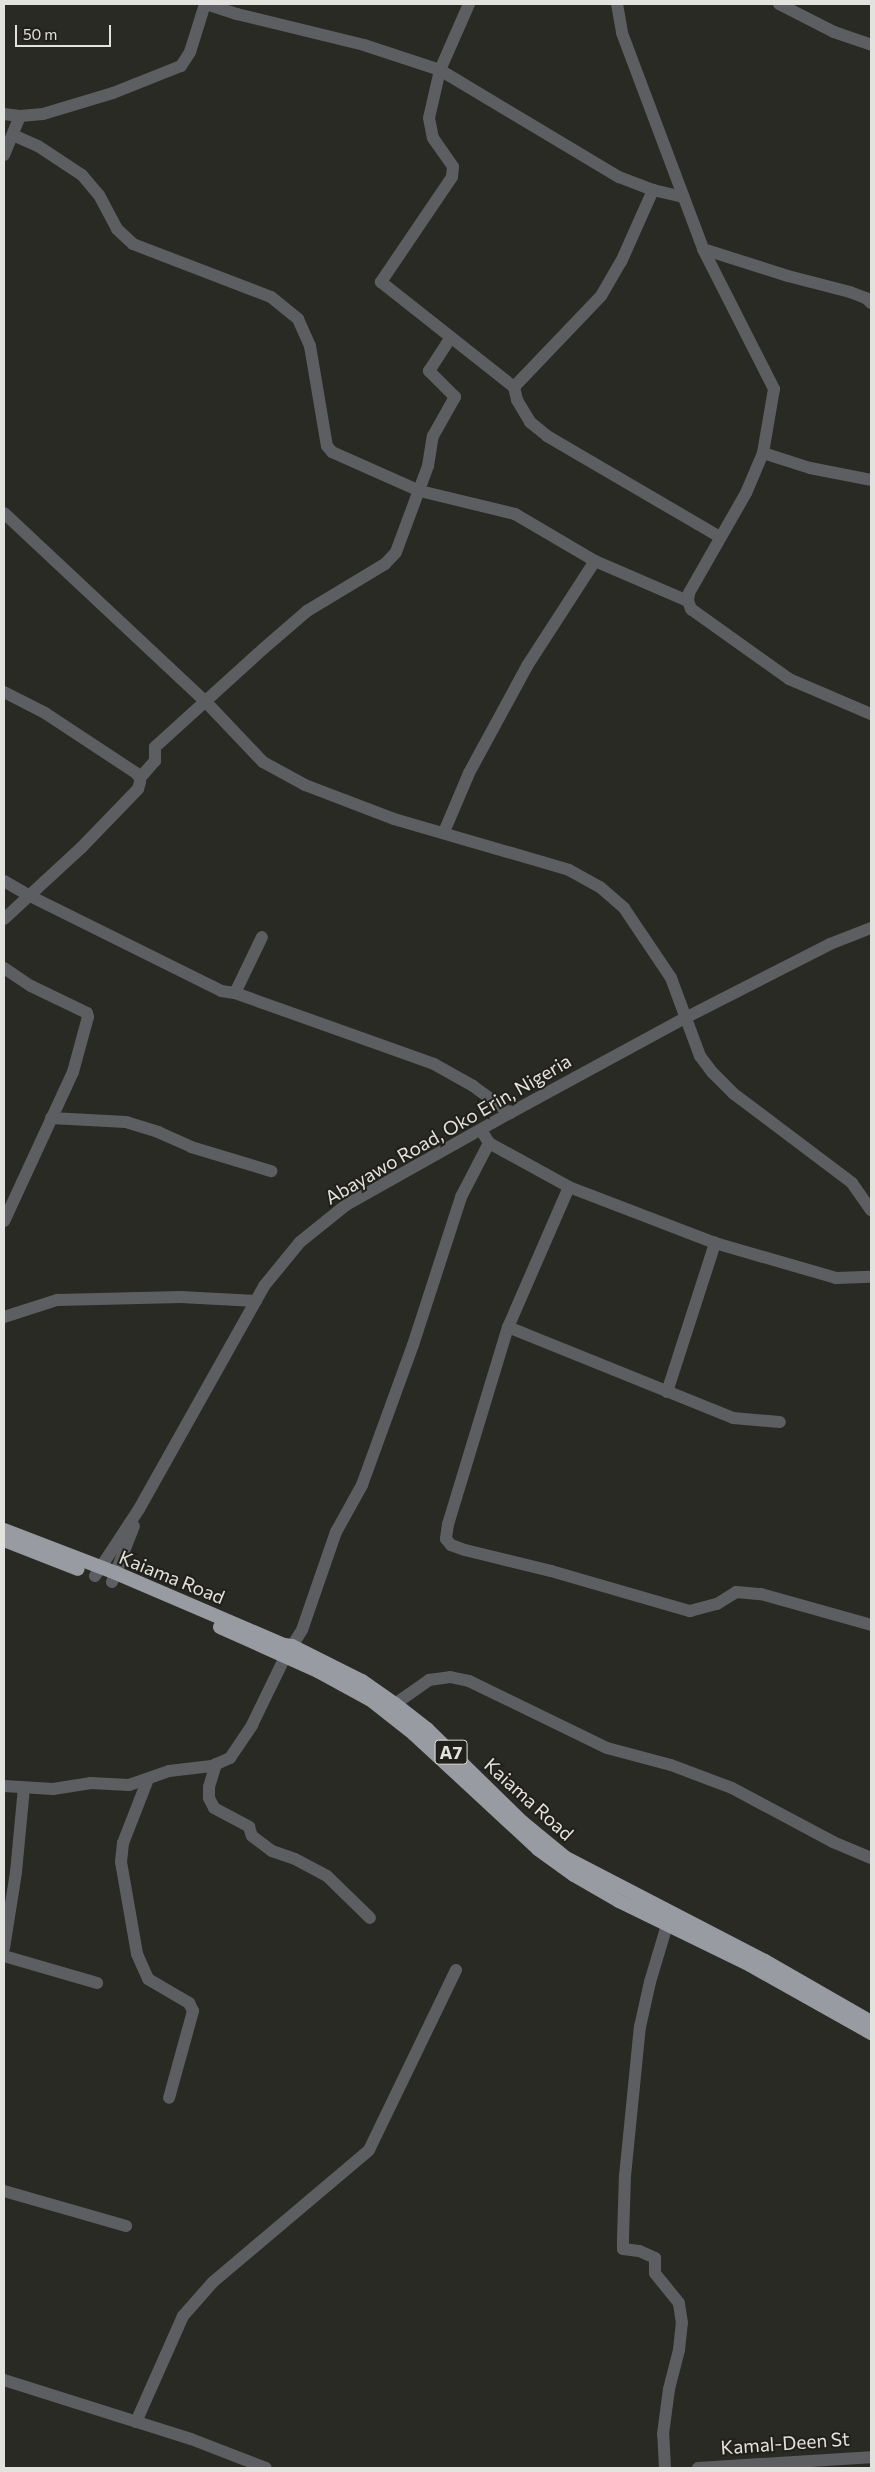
<!DOCTYPE html>
<html>
<head>
<meta charset="utf-8">
<style>
	body { margin:0 }
	#map { position:relative; width:875px; height:2472px; overflow:hidden; background:#2a2a24; font-family:Commissioner,sans-serif }
	div>[style] { position:absolute }
	.minor>* { height:12px; margin:-6px; padding:0 6px; transform-origin:6px; border-radius:6px; background:#5c5e61 }
	.tertiary>* { height:12px; margin:-6px; padding:0 6px; transform-origin:6px; border-radius:6px; background:#5c5e61 }
	.trunk>* { height:14px; margin:-7px; padding:0 7px; transform-origin:7px; border-radius:7px; background:#989ca2 }
	span { translate:-50% -50%; white-space:nowrap; text-align:center; line-height:1.15; -webkit-text-stroke:4px #21201a; paint-order:stroke }
	.shield-label span { padding:1px 4px; background:#21201a; border:1px solid; border-radius:4px; -webkit-text-stroke-width:0 }
	.shield-label { font-size:18px; color:#e2e2de; font-weight:700 }
	.street-label { font-size:19px; color:#e2e2de }
	.frame { position:absolute; inset:0; border:5px solid #e2e2de; pointer-events:none }
	.scale { position:absolute; left:15px; top:25px; width:96px; height:22px; box-sizing:border-box; border:2px solid #e2e2de; border-top:0; padding-left:6px; font-size:15px; line-height:18px; white-space:nowrap; color:#e2e2de; -webkit-text-stroke:4px #21201a; paint-order:stroke }
</style>
</head>
<body>
<div id="map">
	<div class="minor">
		<i style="left:206px;top:4px;width:33px;rotate:18deg"></i>
		<i style="left:237px;top:14px;width:131px;rotate:13.7deg"></i>
		<i style="left:364px;top:45px;width:80px;rotate:18.2deg"></i>
		<i style="left:440px;top:70px;width:209px;rotate:30.9deg"></i>
		<i style="left:619px;top:177px;width:36px;rotate:21deg"></i>
		<i style="left:653px;top:190px;width:31px;rotate:13deg"></i>
		<i style="left:469px;top:4px;width:72px;rotate:113.7deg"></i>
		<i style="left:440px;top:70px;width:49px;rotate:102.9deg"></i>
		<i style="left:429px;top:118px;width:20px;rotate:79deg"></i>
		<i style="left:433px;top:138px;width:35px;rotate:55deg"></i>
		<i style="left:453px;top:167px;width:10px;rotate:96deg"></i>
		<i style="left:452px;top:177px;width:127px;rotate:124.1deg"></i>
		<i style="left:381px;top:282px;width:169px;rotate:38.3deg"></i>
		<i style="left:514px;top:387px;width:13px;rotate:77deg"></i>
		<i style="left:517px;top:400px;width:26px;rotate:59deg"></i>
		<i style="left:530px;top:422px;width:22px;rotate:39deg"></i>
		<i style="left:547px;top:436px;width:200px;rotate:30.3deg"></i>
		<i style="left:779px;top:4px;width:62px;rotate:27deg"></i>
		<i style="left:834px;top:32px;width:39px;rotate:19deg"></i>
		<i style="left:4px;top:114px;width:16px;rotate:7deg"></i>
		<i style="left:20px;top:116px;width:23px;rotate:-5deg"></i>
		<i style="left:43px;top:114px;width:73px;rotate:-16.7deg"></i>
		<i style="left:113px;top:93px;width:73px;rotate:-21.7deg"></i>
		<i style="left:181px;top:66px;width:17px;rotate:-57deg"></i>
		<i style="left:190px;top:52px;width:50px;rotate:-72.6deg"></i>
		<i style="left:13px;top:135px;width:27px;rotate:24deg"></i>
		<i style="left:38px;top:146px;width:53px;rotate:33.4deg"></i>
		<i style="left:82px;top:175px;width:26px;rotate:50deg"></i>
		<i style="left:99px;top:195px;width:38px;rotate:62deg"></i>
		<i style="left:117px;top:229px;width:22px;rotate:43deg"></i>
		<i style="left:133px;top:244px;width:148px;rotate:21deg"></i>
		<i style="left:271px;top:297px;width:35px;rotate:39deg"></i>
		<i style="left:298px;top:319px;width:30px;rotate:66deg"></i>
		<i style="left:310px;top:346px;width:101px;rotate:80.4deg"></i>
		<i style="left:327px;top:446px;width:8px;rotate:50deg"></i>
		<i style="left:332px;top:452px;width:96px;rotate:23.9deg"></i>
		<i style="left:420px;top:491px;width:98px;rotate:13.6deg"></i>
		<i style="left:515px;top:514px;width:93px;rotate:30.4deg"></i>
		<i style="left:595px;top:561px;width:101px;rotate:23.3deg"></i>
		<i style="left:4px;top:155px;width:42px;rotate:-67.7deg"></i>
		<i style="left:703px;top:249px;width:89px;rotate:17.6deg"></i>
		<i style="left:788px;top:276px;width:64px;rotate:14.5deg"></i>
		<i style="left:850px;top:292px;width:17px;rotate:21deg"></i>
		<i style="left:866px;top:298px;width:7px;rotate:45deg"></i>
		<i style="left:514px;top:387px;width:126px;rotate:-46.3deg"></i>
		<i style="left:601px;top:296px;width:39px;rotate:-60deg"></i>
		<i style="left:621px;top:262px;width:79px;rotate:-66deg"></i>
		<i style="left:763px;top:453px;width:49px;rotate:17.7deg"></i>
		<i style="left:810px;top:468px;width:62px;rotate:11.1deg"></i>
		<i style="left:4px;top:513px;width:277px;rotate:43.1deg"></i>
		<i style="left:206px;top:702px;width:83px;rotate:46.5deg"></i>
		<i style="left:263px;top:762px;width:48px;rotate:28.7deg"></i>
		<i style="left:305px;top:785px;width:95px;rotate:20.9deg"></i>
		<i style="left:394px;top:819px;width:182px;rotate:16.2deg"></i>
		<i style="left:569px;top:870px;width:35px;rotate:29deg"></i>
		<i style="left:600px;top:887px;width:32px;rotate:41deg"></i>
		<i style="left:624px;top:908px;width:84px;rotate:56.1deg"></i>
		<i style="left:671px;top:978px;width:83px;rotate:69.6deg"></i>
		<i style="left:700px;top:1056px;width:21px;rotate:53deg"></i>
		<i style="left:713px;top:1073px;width:30px;rotate:45deg"></i>
		<i style="left:734px;top:1094px;width:148px;rotate:37deg"></i>
		<i style="left:852px;top:1183px;width:33px;rotate:55deg"></i>
		<i style="left:4px;top:692px;width:46px;rotate:27.1deg"></i>
		<i style="left:45px;top:713px;width:109px;rotate:33.4deg"></i>
		<i style="left:136px;top:773px;width:6px;rotate:51deg"></i>
		<i style="left:140px;top:778px;width:4px;rotate:90deg"></i>
		<i style="left:140px;top:782px;width:7px;rotate:106deg"></i>
		<i style="left:138px;top:789px;width:81px;rotate:134deg"></i>
		<i style="left:82px;top:847px;width:106px;rotate:137.3deg"></i>
		<i style="left:140px;top:778px;width:23px;rotate:-49deg"></i>
		<i style="left:155px;top:761px;width:14px;rotate:-90deg"></i>
		<i style="left:155px;top:747px;width:146px;rotate:-42.2deg"></i>
		<i style="left:263px;top:649px;width:58px;rotate:-40.8deg"></i>
		<i style="left:307px;top:611px;width:91px;rotate:-31.1deg"></i>
		<i style="left:385px;top:564px;width:16px;rotate:-47deg"></i>
		<i style="left:396px;top:552px;width:92px;rotate:-69.6deg"></i>
		<i style="left:428px;top:466px;width:30px;rotate:-81deg"></i>
		<i style="left:433px;top:436px;width:45px;rotate:-60.6deg"></i>
		<i style="left:455px;top:397px;width:37px;rotate:-135deg"></i>
		<i style="left:429px;top:371px;width:40px;rotate:-57.1deg"></i>
		<i style="left:444px;top:832px;width:64px;rotate:-67deg"></i>
		<i style="left:469px;top:773px;width:122px;rotate:-61.5deg"></i>
		<i style="left:527px;top:666px;width:125px;rotate:-57.1deg"></i>
		<i style="left:4px;top:881px;width:30px;rotate:30deg"></i>
		<i style="left:30px;top:896px;width:213px;rotate:26.4deg"></i>
		<i style="left:221px;top:991px;width:14px;rotate:8deg"></i>
		<i style="left:235px;top:993px;width:211px;rotate:19.6deg"></i>
		<i style="left:434px;top:1064px;width:45px;rotate:29.4deg"></i>
		<i style="left:473px;top:1086px;width:46px;rotate:36.1deg"></i>
		<i style="left:4px;top:968px;width:32px;rotate:34deg"></i>
		<i style="left:31px;top:986px;width:62px;rotate:25.7deg"></i>
		<i style="left:87px;top:1013px;width:4px;rotate:76deg"></i>
		<i style="left:88px;top:1017px;width:57px;rotate:105.3deg"></i>
		<i style="left:73px;top:1072px;width:164px;rotate:114.8deg"></i>
		<i style="left:235px;top:993px;width:62px;rotate:-64.3deg"></i>
		<i style="left:51px;top:1118px;width:75px;rotate:3.1deg"></i>
		<i style="left:126px;top:1122px;width:34px;rotate:17deg"></i>
		<i style="left:158px;top:1132px;width:36px;rotate:24deg"></i>
		<i style="left:191px;top:1147px;width:84px;rotate:16.7deg"></i>
		<i style="left:481px;top:1130px;width:15px;rotate:58deg"></i>
		<i style="left:489px;top:1143px;width:91px;rotate:28.8deg"></i>
		<i style="left:569px;top:1187px;width:156px;rotate:21deg"></i>
		<i style="left:715px;top:1243px;width:126px;rotate:16.1deg"></i>
		<i style="left:836px;top:1278px;width:35px;rotate:-2deg"></i>
		<i style="left:569px;top:1187px;width:153px;rotate:113.5deg"></i>
		<i style="left:508px;top:1327px;width:206px;rotate:106.9deg"></i>
		<i style="left:448px;top:1524px;width:15px;rotate:98deg"></i>
		<i style="left:446px;top:1539px;width:8px;rotate:50deg"></i>
		<i style="left:451px;top:1545px;width:15px;rotate:20deg"></i>
		<i style="left:465px;top:1550px;width:89px;rotate:13.7deg"></i>
		<i style="left:551px;top:1571px;width:145px;rotate:16.1deg"></i>
		<i style="left:690px;top:1611px;width:28px;rotate:-15deg"></i>
		<i style="left:717px;top:1604px;width:22px;rotate:-32deg"></i>
		<i style="left:736px;top:1592px;width:25px;rotate:5deg"></i>
		<i style="left:761px;top:1594px;width:114px;rotate:15.7deg"></i>
		<i style="left:4px;top:1317px;width:56px;rotate:-17.8deg"></i>
		<i style="left:57px;top:1300px;width:124px;rotate:-1.4deg"></i>
		<i style="left:181px;top:1297px;width:75px;rotate:3.1deg"></i>
		<i style="left:508px;top:1327px;width:243px;rotate:22deg"></i>
		<i style="left:733px;top:1418px;width:47px;rotate:4.9deg"></i>
		<i style="left:667px;top:1392px;width:157px;rotate:-72.1deg"></i>
		<i style="left:292px;top:1646px;width:19px;rotate:-58deg"></i>
		<i style="left:302px;top:1630px;width:104px;rotate:-70.9deg"></i>
		<i style="left:336px;top:1532px;width:54px;rotate:-61deg"></i>
		<i style="left:362px;top:1485px;width:149px;rotate:-70deg"></i>
		<i style="left:413px;top:1345px;width:156px;rotate:-72deg"></i>
		<i style="left:461px;top:1197px;width:61px;rotate:-62.6deg"></i>
		<i style="left:395px;top:1704px;width:42px;rotate:-35.2deg"></i>
		<i style="left:429px;top:1680px;width:21px;rotate:-8deg"></i>
		<i style="left:450px;top:1677px;width:19px;rotate:12deg"></i>
		<i style="left:469px;top:1681px;width:153px;rotate:25.9deg"></i>
		<i style="left:607px;top:1748px;width:66px;rotate:14.9deg"></i>
		<i style="left:671px;top:1765px;width:65px;rotate:20.7deg"></i>
		<i style="left:732px;top:1788px;width:115px;rotate:28.1deg"></i>
		<i style="left:833px;top:1842px;width:41px;rotate:22.8deg"></i>
		<i style="left:216px;top:1764px;width:24px;rotate:107deg"></i>
		<i style="left:209px;top:1787px;width:11px;rotate:90deg"></i>
		<i style="left:209px;top:1798px;width:11px;rotate:63deg"></i>
		<i style="left:214px;top:1808px;width:40px;rotate:28deg"></i>
		<i style="left:249px;top:1827px;width:9px;rotate:72deg"></i>
		<i style="left:252px;top:1836px;width:25px;rotate:37deg"></i>
		<i style="left:272px;top:1851px;width:24px;rotate:19deg"></i>
		<i style="left:295px;top:1859px;width:36px;rotate:28deg"></i>
		<i style="left:327px;top:1876px;width:60px;rotate:44.3deg"></i>
		<i style="left:148px;top:1779px;width:69px;rotate:111.3deg"></i>
		<i style="left:123px;top:1843px;width:19px;rotate:96deg"></i>
		<i style="left:121px;top:1862px;width:93px;rotate:80.1deg"></i>
		<i style="left:137px;top:1954px;width:27px;rotate:66deg"></i>
		<i style="left:148px;top:1979px;width:48px;rotate:30.3deg"></i>
		<i style="left:189px;top:2003px;width:9px;rotate:63deg"></i>
		<i style="left:193px;top:2011px;width:90px;rotate:105.4deg"></i>
		<i style="left:4px;top:1786px;width:49px;rotate:3.5deg"></i>
		<i style="left:53px;top:1789px;width:37px;rotate:-9deg"></i>
		<i style="left:90px;top:1783px;width:39px;rotate:3deg"></i>
		<i style="left:129px;top:1785px;width:42px;rotate:-19.3deg"></i>
		<i style="left:169px;top:1771px;width:43px;rotate:-6.6deg"></i>
		<i style="left:212px;top:1766px;width:20px;rotate:-24deg"></i>
		<i style="left:230px;top:1758px;width:40px;rotate:-56deg"></i>
		<i style="left:252px;top:1725px;width:76px;rotate:-64.1deg"></i>
		<i style="left:4px;top:1948px;width:77px;rotate:-81deg"></i>
		<i style="left:16px;top:1872px;width:85px;rotate:-84.6deg"></i>
		<i style="left:4px;top:1956px;width:97px;rotate:16.2deg"></i>
		<i style="left:4px;top:2191px;width:127px;rotate:16deg"></i>
		<i style="left:4px;top:2380px;width:196px;rotate:17.5deg"></i>
		<i style="left:191px;top:2439px;width:80px;rotate:21.1deg"></i>
		<i style="left:136px;top:2422px;width:116px;rotate:-66.1deg"></i>
		<i style="left:183px;top:2316px;width:45px;rotate:-48.6deg"></i>
		<i style="left:213px;top:2282px;width:204px;rotate:-40.2deg"></i>
		<i style="left:369px;top:2150px;width:200px;rotate:-64.2deg"></i>
		<i style="left:665px;top:2468px;width:34px;rotate:-93deg"></i>
		<i style="left:663px;top:2434px;width:45px;rotate:-82.4deg"></i>
		<i style="left:669px;top:2389px;width:40px;rotate:-75.6deg"></i>
		<i style="left:679px;top:2350px;width:27px;rotate:-84deg"></i>
		<i style="left:682px;top:2323px;width:20px;rotate:-99deg"></i>
		<i style="left:679px;top:2303px;width:38px;rotate:-129deg"></i>
		<i style="left:655px;top:2273px;width:15px;rotate:-90deg"></i>
		<i style="left:655px;top:2258px;width:17px;rotate:-156deg"></i>
		<i style="left:639px;top:2251px;width:16px;rotate:-173deg"></i>
		<i style="left:623px;top:2249px;width:11px;rotate:-90deg"></i>
		<i style="left:623px;top:2238px;width:62px;rotate:-88.2deg"></i>
		<i style="left:625px;top:2176px;width:150px;rotate:-84.3deg"></i>
		<i style="left:640px;top:2027px;width:46px;rotate:-77.5deg"></i>
		<i style="left:650px;top:1982px;width:59px;rotate:-73.4deg"></i>
	</div>
	<div class="tertiary">
		<i style="left:617px;top:4px;width:29px;rotate:80deg"></i>
		<i style="left:622px;top:33px;width:231px;rotate:69.4deg"></i>
		<i style="left:703px;top:249px;width:157px;rotate:63.1deg"></i>
		<i style="left:774px;top:389px;width:65px;rotate:99.8deg"></i>
		<i style="left:763px;top:453px;width:43px;rotate:113deg"></i>
		<i style="left:746px;top:493px;width:115px;rotate:119.7deg"></i>
		<i style="left:689px;top:593px;width:8px;rotate:97deg"></i>
		<i style="left:688px;top:601px;width:9px;rotate:69deg"></i>
		<i style="left:691px;top:609px;width:120px;rotate:35.5deg"></i>
		<i style="left:789px;top:679px;width:89px;rotate:23.1deg"></i>
		<i style="left:95px;top:1576px;width:80px;rotate:-56.7deg"></i>
		<i style="left:139px;top:1509px;width:256px;rotate:-60.7deg"></i>
		<i style="left:264px;top:1286px;width:57px;rotate:-50.7deg"></i>
		<i style="left:300px;top:1242px;width:59px;rotate:-38.8deg"></i>
		<i style="left:346px;top:1205px;width:188px;rotate:-29.3deg"></i>
		<i style="left:510px;top:1113px;width:201px;rotate:-28.5deg"></i>
		<i style="left:687px;top:1017px;width:161px;rotate:-27deg"></i>
		<i style="left:830px;top:944px;width:44px;rotate:-21.3deg"></i>
		<i style="left:112px;top:1582px;width:60px;rotate:-68.6deg"></i>
		<i style="left:698px;top:2468px;width:173px;rotate:-3.6deg"></i>
	</div>
	<div class="trunk">
		<i style="left:4px;top:1530px;width:120px;rotate:21deg"></i>
		<i style="left:116px;top:1573px;width:183px;rotate:23.2deg"></i>
		<i style="left:284px;top:1645px;width:8px;rotate:7deg"></i>
		<i style="left:292px;top:1646px;width:78px;rotate:26.6deg"></i>
		<i style="left:362px;top:1681px;width:40px;rotate:34.9deg"></i>
		<i style="left:395px;top:1704px;width:41px;rotate:38deg"></i>
		<i style="left:427px;top:1729px;width:133px;rotate:44.4deg"></i>
		<i style="left:522px;top:1822px;width:57px;rotate:39.3deg"></i>
		<i style="left:566px;top:1858px;width:224px;rotate:27.4deg"></i>
		<i style="left:765px;top:1961px;width:122px;rotate:29.9deg"></i>
		<i style="left:4px;top:1540px;width:79px;rotate:21.4deg"></i>
		<i style="left:220px;top:1627px;width:107px;rotate:24.2deg"></i>
		<i style="left:318px;top:1671px;width:60px;rotate:28.7deg"></i>
		<i style="left:371px;top:1700px;width:55px;rotate:38.3deg"></i>
		<i style="left:414px;top:1734px;width:169px;rotate:42.8deg"></i>
		<i style="left:538px;top:1849px;width:44px;rotate:35.8deg"></i>
		<i style="left:574px;top:1875px;width:52px;rotate:30deg"></i>
		<i style="left:619px;top:1901px;width:146px;rotate:26deg"></i>
		<i style="left:750px;top:1965px;width:139px;rotate:29.3deg"></i>
	</div>
	<div class="shield-label">
		<span style="left:451px;top:1752px">A7</span>
	</div>
	<div class="street-label">
		<span style="left:448px;top:1129px;rotate:-30deg">Abayawo Road, Oko Erin, Nigeria</span>
		<span style="left:172px;top:1577px;rotate:22deg">Kaiama Road</span>
		<span style="left:529px;top:1799px;rotate:42deg">Kaiama Road</span>
		<span style="left:785px;top:2443px;rotate:-4deg">Kamal-Deen St</span>
	</div>
	<div class="frame"></div>
	<div class="scale">50 m</div>
</div>
</body>
</html>
